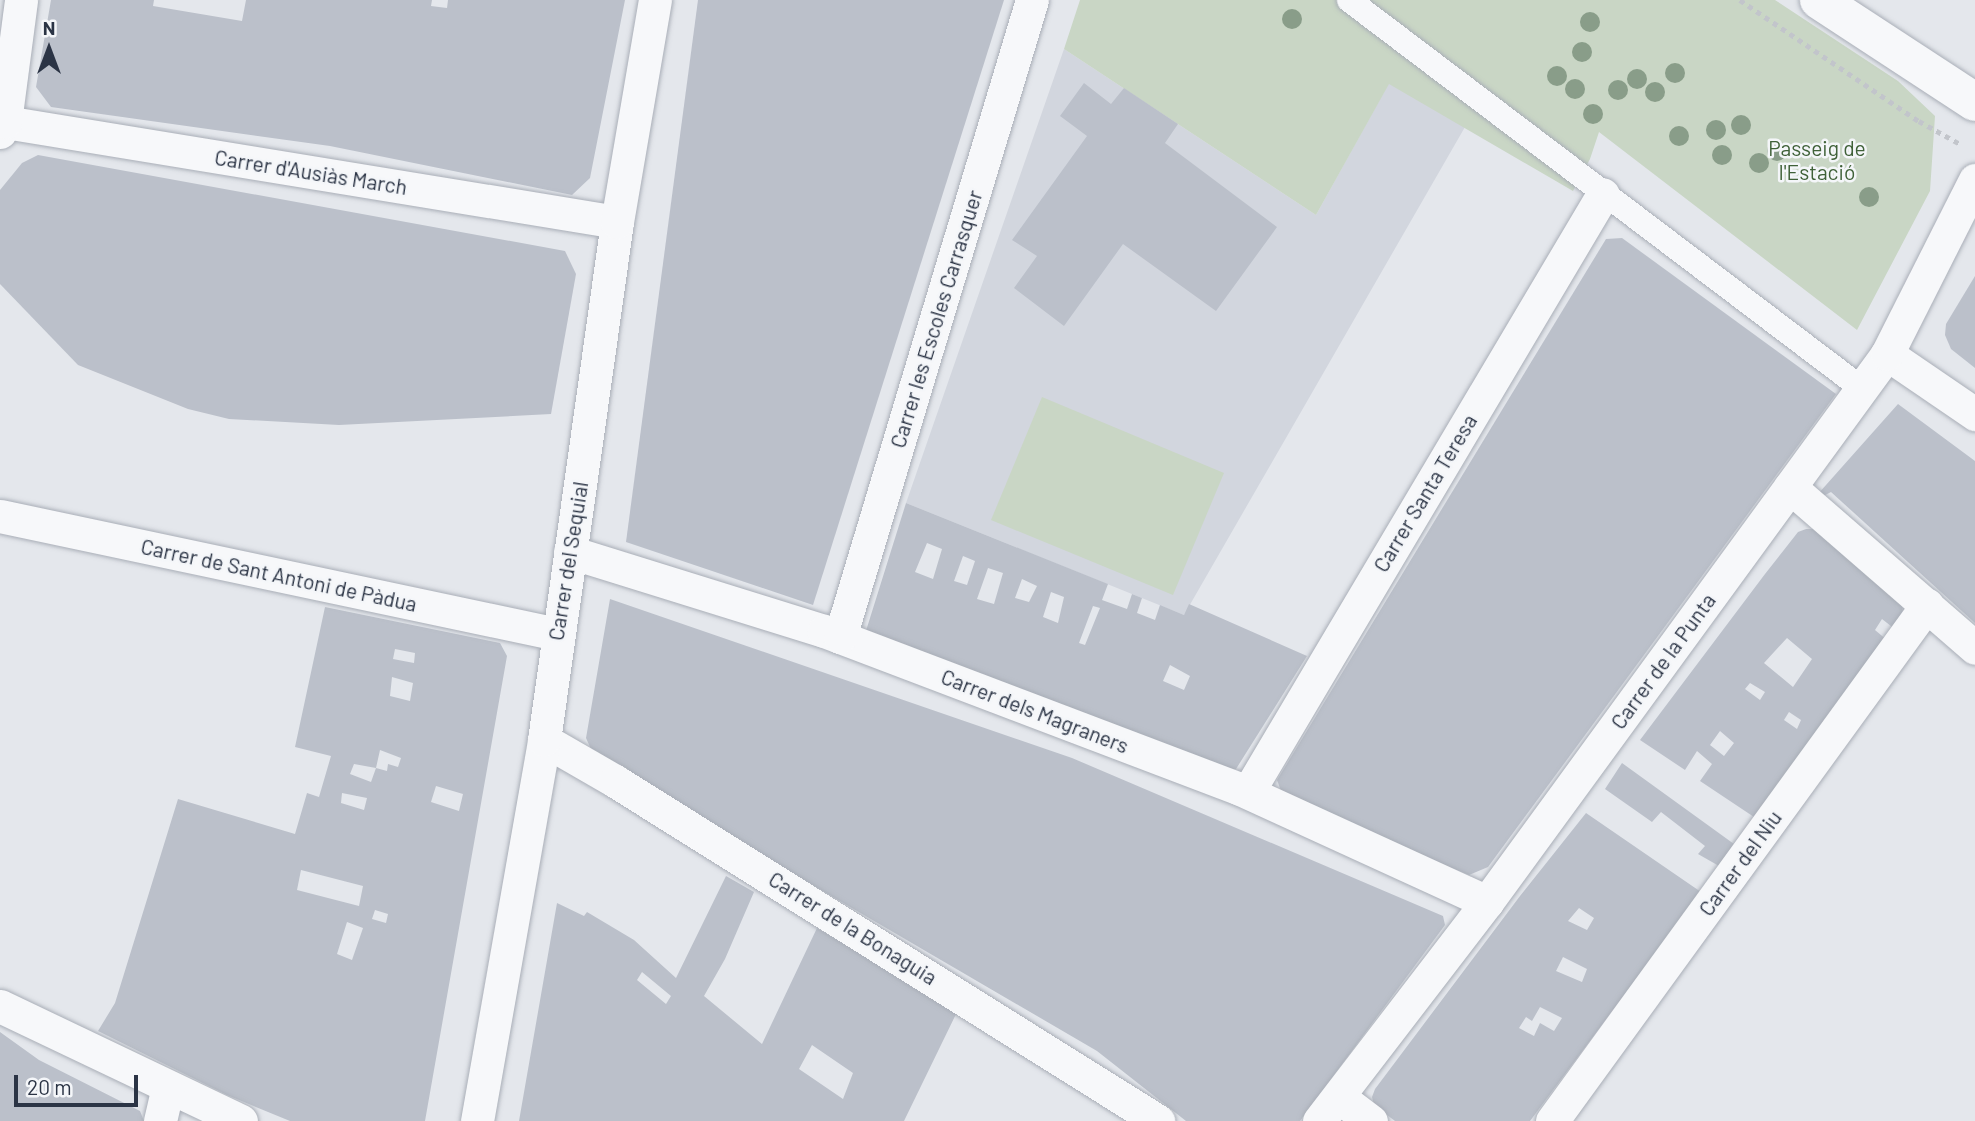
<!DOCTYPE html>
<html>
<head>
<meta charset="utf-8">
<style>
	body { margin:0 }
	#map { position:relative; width:1975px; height:1121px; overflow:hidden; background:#e4e7ec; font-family:Barlow,sans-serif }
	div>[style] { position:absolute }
	.built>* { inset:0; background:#d2d6de }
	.green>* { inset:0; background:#c9d6c5 }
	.building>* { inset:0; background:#bbc0ca }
	.path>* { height:4.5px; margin-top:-2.25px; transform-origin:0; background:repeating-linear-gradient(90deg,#c2c5cb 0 5px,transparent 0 10px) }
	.roads { filter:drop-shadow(0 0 2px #a9aeb7) drop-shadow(0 0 2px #a9aeb7) }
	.pedestrian>* { height:24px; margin:-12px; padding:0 12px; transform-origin:12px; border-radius:12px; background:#f7f8fa }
	.minor>* { height:33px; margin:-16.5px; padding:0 16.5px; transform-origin:16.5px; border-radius:16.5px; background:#f7f8fa }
	.tertiary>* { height:38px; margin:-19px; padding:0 19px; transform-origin:19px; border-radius:19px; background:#f7f8fa }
	.trees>* { width:20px; height:20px; margin:-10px; border-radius:50%; background:#899d89 }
	span { translate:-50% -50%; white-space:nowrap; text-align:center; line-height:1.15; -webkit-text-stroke:5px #f4f6f9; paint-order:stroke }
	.park-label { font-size:21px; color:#3f6138 }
	.street-label { font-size:21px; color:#2b3445 }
	.north { position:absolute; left:14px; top:14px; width:70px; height:70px; -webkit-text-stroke:5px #f4f6f9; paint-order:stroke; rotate:0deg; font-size:19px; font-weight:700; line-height:28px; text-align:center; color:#2b3445 }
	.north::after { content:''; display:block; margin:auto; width:24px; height:32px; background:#2b3445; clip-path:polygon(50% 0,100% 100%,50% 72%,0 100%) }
	.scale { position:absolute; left:14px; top:1075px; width:124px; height:32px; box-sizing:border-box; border:4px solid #2b3445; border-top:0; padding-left:9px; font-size:21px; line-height:24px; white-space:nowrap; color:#2b3445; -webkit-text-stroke:5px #f4f6f9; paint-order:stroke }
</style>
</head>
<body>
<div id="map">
	<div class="built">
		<i style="clip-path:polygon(1064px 49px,1316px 215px,1389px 83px,1465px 127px,1184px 615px,906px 503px)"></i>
	</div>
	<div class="green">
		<i style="clip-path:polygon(1080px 0,1775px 0,1898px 81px,1935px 116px,1930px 191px,1857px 330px,1599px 132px,1590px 159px,1573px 191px,1389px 84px,1316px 215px,1064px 49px)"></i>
		<i style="clip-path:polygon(1042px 397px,1224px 473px,1173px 595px,991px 520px)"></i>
	</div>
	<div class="building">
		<i style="clip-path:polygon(51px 0,154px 0,153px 6px,242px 21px,246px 0,432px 0,431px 6px,447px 8px,448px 0,625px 0,590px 178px,572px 195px,330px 146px,51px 107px,36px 87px)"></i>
		<i style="clip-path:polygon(698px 0,1004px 0,813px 605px,626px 542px)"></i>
		<i style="clip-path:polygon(1084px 83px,1111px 104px,1124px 88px,1178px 124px,1165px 143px,1277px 227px,1216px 311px,1123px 244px,1064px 326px,1014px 288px,1037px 256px,1012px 240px,1087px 136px,1060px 116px)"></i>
		<i style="clip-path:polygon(38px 155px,565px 251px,576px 274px,551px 414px,339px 425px,229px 419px,188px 409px,78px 365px,0 284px,0 190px,22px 163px)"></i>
		<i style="clip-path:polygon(1622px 238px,1836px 394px,1488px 867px,1469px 875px,1284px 799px,1277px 780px,1606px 239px)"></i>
		<i style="clip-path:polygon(1975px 276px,1975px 368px,1951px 349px,1945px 335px,1946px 324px)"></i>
		<i style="clip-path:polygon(1898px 404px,1975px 461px,1975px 623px,1831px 492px,1810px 503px)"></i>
		<i style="clip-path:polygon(evenodd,906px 503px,1108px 584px,1102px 600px,1127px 609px,1132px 594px,1142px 598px,1137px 613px,1155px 620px,1160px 605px,1184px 615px,1189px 604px,1307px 656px,1236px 769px,1220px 772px,865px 634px,906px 503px,927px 543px,942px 549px,933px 579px,915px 572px,927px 543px,906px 503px,963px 556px,975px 561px,967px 585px,954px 581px,963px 556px,906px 503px,988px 568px,1003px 573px,994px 604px,977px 599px,988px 568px,906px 503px,1022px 579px,1037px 586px,1029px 602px,1015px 598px,1022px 579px,906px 503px,1051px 592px,1064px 597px,1058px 623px,1043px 617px,1051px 592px,906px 503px,1093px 606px,1100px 608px,1085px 645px,1079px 643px,1093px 606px,906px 503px,1170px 665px,1190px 676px,1184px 690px,1163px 681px,1170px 665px)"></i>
		<i style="clip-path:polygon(evenodd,1806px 529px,1814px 529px,1902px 604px,1903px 615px,1896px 630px,1882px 619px,1875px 630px,1888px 641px,1754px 817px,1700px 781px,1712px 764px,1697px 751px,1685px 770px,1640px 740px,1765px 574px,1798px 532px,1806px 529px,1787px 638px,1812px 659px,1793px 687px,1764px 663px,1787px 638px,1806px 529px,1750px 683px,1765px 692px,1760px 700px,1745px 689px,1750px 683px,1806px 529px,1789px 712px,1801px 720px,1797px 729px,1784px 720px,1789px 712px,1806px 529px,1720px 731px,1734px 743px,1724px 756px,1710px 745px,1720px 731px)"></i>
		<i style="clip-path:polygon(610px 599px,1072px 758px,1443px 916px,1445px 925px,1300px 1121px,1186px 1121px,1097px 1051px,595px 758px,586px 738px)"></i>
		<i style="clip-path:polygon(evenodd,325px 607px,500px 643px,507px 656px,425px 1121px,290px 1121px,227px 1095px,98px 1031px,115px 1003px,178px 799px,295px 834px,307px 793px,319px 797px,331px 756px,295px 747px,325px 607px,395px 649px,415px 653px,414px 663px,393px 659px,395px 649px,325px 607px,392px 677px,413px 683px,410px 701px,390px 696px,392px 677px,325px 607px,380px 750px,401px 758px,398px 767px,388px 764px,387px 771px,376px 768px,371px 782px,350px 774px,354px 764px,376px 768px,380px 750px,325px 607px,436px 786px,463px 794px,459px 811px,431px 802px,436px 786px,325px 607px,342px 793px,367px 798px,364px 810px,341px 803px,342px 793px,325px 607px,301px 870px,363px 886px,359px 906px,297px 890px,301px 870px,325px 607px,375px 910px,388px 914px,386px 923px,372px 919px,375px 910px,325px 607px,347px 922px,363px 928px,352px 960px,337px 954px,347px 922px)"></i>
		<i style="clip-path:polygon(1622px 763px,1734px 844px,1719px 866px,1698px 854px,1705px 846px,1661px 812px,1652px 822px,1605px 789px)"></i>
		<i style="clip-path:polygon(evenodd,1586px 813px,1701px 892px,1530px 1121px,1395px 1121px,1374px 1105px,1372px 1097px,1375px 1089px,1520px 896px,1586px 813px,1579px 908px,1594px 918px,1587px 930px,1568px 921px,1579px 908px,1586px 813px,1563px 957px,1587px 969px,1582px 982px,1556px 971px,1563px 957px,1586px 813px,1540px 1007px,1562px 1018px,1554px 1031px,1540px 1023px,1534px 1036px,1519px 1028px,1526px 1017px,1532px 1021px,1540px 1007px)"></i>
		<i style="clip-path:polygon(evenodd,726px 876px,754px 892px,725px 959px,704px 996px,762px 1044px,817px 928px,958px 1010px,904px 1121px,519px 1121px,557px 903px,584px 916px,587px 912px,634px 940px,676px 978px,726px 876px,642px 972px,671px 996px,666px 1004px,637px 980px,642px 972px,726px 876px,812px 1045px,853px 1073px,843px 1099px,799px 1069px,812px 1045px)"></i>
		<i style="clip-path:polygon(0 1032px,39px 1060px,140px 1111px,144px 1121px,0 1121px)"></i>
	</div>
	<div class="path">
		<i style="left:1740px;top:0;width:216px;rotate:34.1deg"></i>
		<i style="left:1919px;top:121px;width:49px;rotate:29.2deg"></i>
	</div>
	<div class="roads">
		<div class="pedestrian">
			<i style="left:1349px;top:0;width:641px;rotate:37.14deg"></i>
		</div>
		<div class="minor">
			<i style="left:5px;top:122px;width:620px;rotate:9.28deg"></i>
			<i style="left:0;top:132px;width:11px;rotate:-63deg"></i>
			<i style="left:5px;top:122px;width:123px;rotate:-82.5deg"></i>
			<i style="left:1887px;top:354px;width:107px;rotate:34.3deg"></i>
			<i style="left:1790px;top:487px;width:245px;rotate:41deg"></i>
			<i style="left:0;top:516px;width:569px;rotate:11.96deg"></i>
			<i style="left:570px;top:552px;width:266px;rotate:17.3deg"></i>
			<i style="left:824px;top:631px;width:443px;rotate:20.8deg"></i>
			<i style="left:1238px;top:788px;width:274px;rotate:24.6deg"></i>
			<i style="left:840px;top:637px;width:665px;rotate:-73.23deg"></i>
			<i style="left:544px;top:740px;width:82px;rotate:30deg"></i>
			<i style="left:615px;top:781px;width:641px;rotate:32.05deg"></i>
			<i style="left:1248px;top:792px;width:695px;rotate:-59.3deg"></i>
			<i style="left:0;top:1006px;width:267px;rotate:25.5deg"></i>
			<i style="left:1339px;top:1097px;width:40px;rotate:37deg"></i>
			<i style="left:160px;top:1121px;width:35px;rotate:-77deg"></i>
			<i style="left:477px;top:1121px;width:387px;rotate:-80deg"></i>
			<i style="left:544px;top:740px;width:523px;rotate:-81.98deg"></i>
			<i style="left:617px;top:222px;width:225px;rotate:-80.3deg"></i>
			<i style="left:1319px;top:1121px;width:276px;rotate:-52.5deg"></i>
			<i style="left:1487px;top:902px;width:678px;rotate:-53.87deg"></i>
			<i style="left:1887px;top:354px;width:195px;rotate:-63.2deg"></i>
			<i style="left:1552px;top:1121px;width:638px;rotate:-53.99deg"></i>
		</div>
		<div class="tertiary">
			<i style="left:1819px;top:0;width:186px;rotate:33.2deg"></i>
		</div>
	</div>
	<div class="trees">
		<i style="left:1292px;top:19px"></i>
		<i style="left:1590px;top:22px"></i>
		<i style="left:1582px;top:52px"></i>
		<i style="left:1675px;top:73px"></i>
		<i style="left:1557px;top:76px"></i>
		<i style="left:1637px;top:79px"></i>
		<i style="left:1575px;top:89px"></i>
		<i style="left:1618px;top:90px"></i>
		<i style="left:1655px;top:92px"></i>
		<i style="left:1593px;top:114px"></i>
		<i style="left:1741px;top:125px"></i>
		<i style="left:1716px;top:130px"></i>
		<i style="left:1679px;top:136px"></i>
		<i style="left:1777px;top:151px"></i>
		<i style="left:1722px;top:155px"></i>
		<i style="left:1759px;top:163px"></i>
		<i style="left:1869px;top:197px"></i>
	</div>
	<div class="park-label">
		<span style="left:1817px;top:160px">Passeig de<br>l'Estació</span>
	</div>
	<div class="street-label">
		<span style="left:311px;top:172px;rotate:9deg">Carrer d'Ausiàs March</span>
		<span style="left:936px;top:319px;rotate:-73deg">Carrer les Escoles Carrasquer</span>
		<span style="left:1425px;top:493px;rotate:-59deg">Carrer Santa Teresa</span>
		<span style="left:568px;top:561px;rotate:-81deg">Carrer del Sequial</span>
		<span style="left:279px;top:575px;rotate:12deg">Carrer de Sant Antoni de Pàdua</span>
		<span style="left:1663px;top:661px;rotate:-54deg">Carrer de la Punta</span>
		<span style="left:1035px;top:711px;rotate:21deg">Carrer dels Magraners</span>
		<span style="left:1740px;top:863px;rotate:-54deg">Carrer del Niu</span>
		<span style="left:853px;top:928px;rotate:32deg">Carrer de la Bonaguia</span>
	</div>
	<div class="north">N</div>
	<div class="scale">20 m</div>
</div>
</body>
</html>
